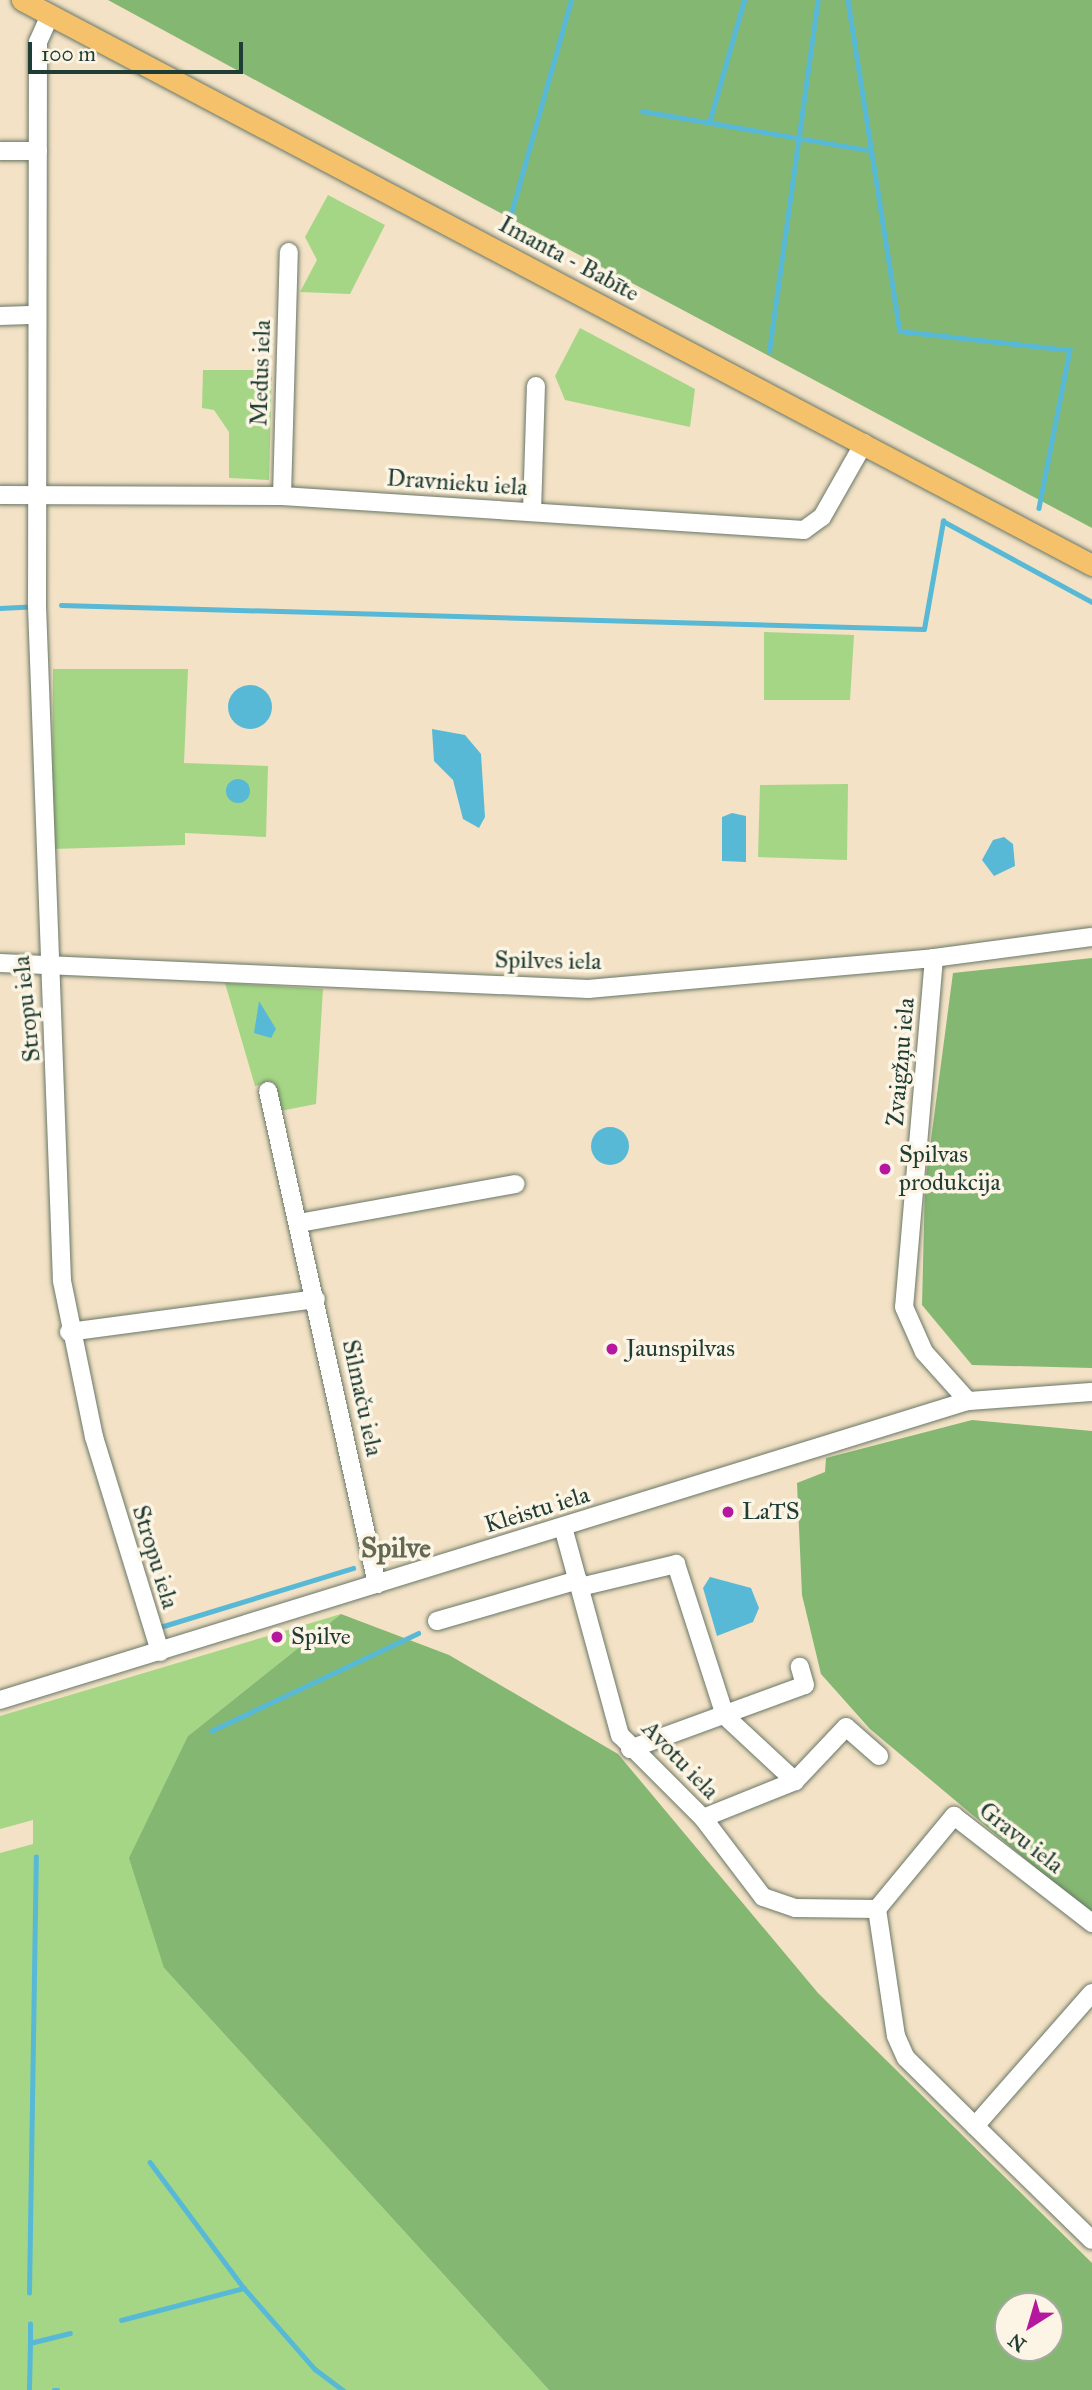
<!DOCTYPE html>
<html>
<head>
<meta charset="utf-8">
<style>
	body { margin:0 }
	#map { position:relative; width:1092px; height:2390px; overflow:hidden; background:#f3e2c5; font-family:"IM FELL Great Primer",serif }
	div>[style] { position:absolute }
	.green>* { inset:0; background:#a5d685 }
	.forest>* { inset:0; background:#84b772 }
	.water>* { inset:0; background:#58b9d6 }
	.round { border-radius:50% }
	.stream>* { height:4.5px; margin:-2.25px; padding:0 2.25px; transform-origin:2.25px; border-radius:2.25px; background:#58b9d6 }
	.roads { filter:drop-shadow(0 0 2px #697767) drop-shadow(0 0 2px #697767) }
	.minor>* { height:18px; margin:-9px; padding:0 9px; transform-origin:9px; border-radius:9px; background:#fff }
	.major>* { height:21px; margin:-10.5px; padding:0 10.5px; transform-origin:10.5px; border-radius:10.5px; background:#f6c16b }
	.dots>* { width:19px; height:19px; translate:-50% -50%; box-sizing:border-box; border:4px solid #fcf5e5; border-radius:50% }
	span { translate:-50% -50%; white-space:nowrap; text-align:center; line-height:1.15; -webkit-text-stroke:7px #fcf5e5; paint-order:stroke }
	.street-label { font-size:24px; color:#1f3d34 }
	.poi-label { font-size:24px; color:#1f3d34 }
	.left { translate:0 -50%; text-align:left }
	.quarter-label { font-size:28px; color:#636852; font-weight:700 }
	.north { position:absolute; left:994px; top:2292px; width:70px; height:70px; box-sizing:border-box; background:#fcf5e5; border:2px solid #a4ab9e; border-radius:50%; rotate:217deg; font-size:19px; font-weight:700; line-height:28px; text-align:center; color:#1f3d34 }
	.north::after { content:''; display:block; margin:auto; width:24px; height:32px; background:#b5179e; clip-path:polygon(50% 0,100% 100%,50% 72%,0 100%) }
	.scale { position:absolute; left:28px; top:42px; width:215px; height:32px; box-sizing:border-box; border:4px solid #1f3d34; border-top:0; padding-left:9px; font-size:21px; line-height:24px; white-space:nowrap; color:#1f3d34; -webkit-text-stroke:5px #fcf5e5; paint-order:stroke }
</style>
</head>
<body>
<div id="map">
	<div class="green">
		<i style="clip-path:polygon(328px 195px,385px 225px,350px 294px,300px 292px,317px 260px,305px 237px)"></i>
		<i style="clip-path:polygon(580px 328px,695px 389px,690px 427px,565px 400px,555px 376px)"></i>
		<i style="clip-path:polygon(203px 370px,272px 370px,269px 480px,229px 478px,229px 432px,214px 410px,202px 408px)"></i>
		<i style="clip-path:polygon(764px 632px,854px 635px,850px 700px,764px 700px)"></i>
		<i style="clip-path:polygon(53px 669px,188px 669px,184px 763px,268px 766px,266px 837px,185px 833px,185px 845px,52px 849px)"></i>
		<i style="clip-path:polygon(848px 784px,847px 860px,758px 857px,760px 785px)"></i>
		<i style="clip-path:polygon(225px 983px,323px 989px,316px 1104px,280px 1111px,273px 1082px,255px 1086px)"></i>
		<i style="clip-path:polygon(341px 1614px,188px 1736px,164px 1968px,549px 2390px,0 2390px,0 1853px,33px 1844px,33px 1820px,0 1829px,0 1716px)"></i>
	</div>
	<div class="forest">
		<i style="clip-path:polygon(108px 0,1092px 0,1092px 528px,478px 201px)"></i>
		<i style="clip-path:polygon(1092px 958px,1092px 1368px,972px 1365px,922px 1305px,925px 1185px,953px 973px)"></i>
		<i style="clip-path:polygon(972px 1420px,1092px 1431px,1092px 1915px,870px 1729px,821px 1674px,802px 1595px,797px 1483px,825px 1472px,826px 1458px)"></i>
		<i style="clip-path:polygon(evenodd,341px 1614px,449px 1655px,618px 1754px,818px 1993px,1092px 2263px,1092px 2390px,549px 2390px,164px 1968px,129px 1858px,188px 1736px,341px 1614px,1008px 2306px,1050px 2306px,1050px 2348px,1008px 2348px,1008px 2306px)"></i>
	</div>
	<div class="water">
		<i class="round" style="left:228px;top:685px;width:44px;height:44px"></i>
		<i style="clip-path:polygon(432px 729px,465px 735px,481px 754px,485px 817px,479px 828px,463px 819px,453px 780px,434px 761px)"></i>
		<i class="round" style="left:226px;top:779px;width:24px;height:24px"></i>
		<i style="clip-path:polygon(732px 813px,746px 816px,746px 862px,722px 861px,722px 817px)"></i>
		<i style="clip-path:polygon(1004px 837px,1013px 844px,1015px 866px,994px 876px,982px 860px,993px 840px)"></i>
		<i style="clip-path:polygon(259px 1001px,276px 1029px,271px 1038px,254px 1033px)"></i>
		<i class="round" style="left:591px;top:1127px;width:38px;height:38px"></i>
		<i style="clip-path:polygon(710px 1577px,751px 1588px,759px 1608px,753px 1622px,717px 1636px,703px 1588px)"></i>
	</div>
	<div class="stream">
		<i style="left:848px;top:0;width:335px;rotate:81.1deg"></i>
		<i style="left:900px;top:331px;width:171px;rotate:6.4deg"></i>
		<i style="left:1070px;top:350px;width:161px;rotate:101.1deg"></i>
		<i style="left:642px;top:111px;width:228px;rotate:9.8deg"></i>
		<i style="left:709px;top:123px;width:128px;rotate:-74.1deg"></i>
		<i style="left:510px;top:217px;width:225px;rotate:-74.3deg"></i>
		<i style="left:769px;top:351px;width:354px;rotate:-82.1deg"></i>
		<i style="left:61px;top:605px;width:863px;rotate:1.59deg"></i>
		<i style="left:924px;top:629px;width:110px;rotate:-80deg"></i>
		<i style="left:943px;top:521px;width:170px;rotate:28.5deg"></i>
		<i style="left:0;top:608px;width:34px;rotate:-3deg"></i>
		<i style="left:157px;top:1628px;width:205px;rotate:-17deg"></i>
		<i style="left:211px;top:1731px;width:229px;rotate:-25.3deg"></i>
		<i style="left:150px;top:2162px;width:157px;rotate:53.3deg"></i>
		<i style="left:29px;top:2293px;width:436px;rotate:-89.1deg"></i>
		<i style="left:121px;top:2320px;width:127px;rotate:-14.6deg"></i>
		<i style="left:244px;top:2288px;width:108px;rotate:48.8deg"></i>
		<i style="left:315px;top:2369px;width:35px;rotate:37deg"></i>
		<i style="left:30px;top:2343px;width:19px;rotate:-90deg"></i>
		<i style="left:29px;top:2390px;width:47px;rotate:-88.8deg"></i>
		<i style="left:30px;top:2343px;width:41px;rotate:-14deg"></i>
		<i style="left:54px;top:2390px;width:4px"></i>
	</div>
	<div class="roads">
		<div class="minor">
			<i style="left:50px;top:15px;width:30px;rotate:114deg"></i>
			<i style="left:38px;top:42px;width:564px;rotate:90.1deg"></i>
			<i style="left:37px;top:606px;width:675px;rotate:87.88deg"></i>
			<i style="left:62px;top:1281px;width:159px;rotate:78.4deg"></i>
			<i style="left:94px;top:1437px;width:225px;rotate:72.9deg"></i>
			<i style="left:0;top:151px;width:38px"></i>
			<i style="left:0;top:316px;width:37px;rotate:-2deg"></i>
			<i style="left:0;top:495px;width:282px;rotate:0.2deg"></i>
			<i style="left:282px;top:496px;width:523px;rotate:3.73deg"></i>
			<i style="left:804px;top:530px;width:22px;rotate:-36deg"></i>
			<i style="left:822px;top:517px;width:85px;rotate:-60.4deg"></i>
			<i style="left:282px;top:496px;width:244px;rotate:-88.4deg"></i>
			<i style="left:532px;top:512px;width:126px;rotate:-88.2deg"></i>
			<i style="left:934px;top:958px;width:350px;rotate:94.9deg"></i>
			<i style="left:904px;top:1307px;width:49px;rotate:66deg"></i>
			<i style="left:924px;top:1352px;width:66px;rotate:48.1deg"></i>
			<i style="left:0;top:963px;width:589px;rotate:2.53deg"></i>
			<i style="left:588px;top:989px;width:347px;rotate:-5.1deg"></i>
			<i style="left:934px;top:958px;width:159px;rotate:-7.6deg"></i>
			<i style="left:268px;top:1091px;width:505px;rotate:77.53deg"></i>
			<i style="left:299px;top:1223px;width:220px;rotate:-10.2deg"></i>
			<i style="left:69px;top:1332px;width:249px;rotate:-7.6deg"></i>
			<i style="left:563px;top:1527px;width:216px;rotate:74.7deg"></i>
			<i style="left:620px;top:1735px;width:117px;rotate:45deg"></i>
			<i style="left:703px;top:1818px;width:99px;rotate:52.8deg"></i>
			<i style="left:763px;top:1897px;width:34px;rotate:19deg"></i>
			<i style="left:795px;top:1908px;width:82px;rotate:0.7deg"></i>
			<i style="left:877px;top:1909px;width:121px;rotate:-50.4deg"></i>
			<i style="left:954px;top:1816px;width:175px;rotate:37.8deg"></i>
			<i style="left:580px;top:1587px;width:99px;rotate:-13.5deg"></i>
			<i style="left:676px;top:1564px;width:160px;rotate:72.1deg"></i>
			<i style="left:725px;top:1716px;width:96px;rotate:42.9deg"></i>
			<i style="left:795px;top:1781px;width:74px;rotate:-46.6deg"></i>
			<i style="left:846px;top:1727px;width:44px;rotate:41.3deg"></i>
			<i style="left:437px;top:1621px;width:147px;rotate:-16.2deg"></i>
			<i style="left:0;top:1700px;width:1013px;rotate:-17.17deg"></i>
			<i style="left:968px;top:1401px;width:124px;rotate:-4.2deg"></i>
			<i style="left:630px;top:1749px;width:186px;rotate:-20.1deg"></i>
			<i style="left:805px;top:1685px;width:19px;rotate:-106deg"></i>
			<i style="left:703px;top:1818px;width:99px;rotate:-21.9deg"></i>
			<i style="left:877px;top:1909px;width:128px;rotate:81.5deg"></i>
			<i style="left:896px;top:2036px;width:24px;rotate:66deg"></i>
			<i style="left:906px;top:2058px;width:97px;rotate:44.6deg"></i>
			<i style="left:975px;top:2126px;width:177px;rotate:-48.7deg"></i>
			<i style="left:975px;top:2126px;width:163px;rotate:44.3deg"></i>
		</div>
		<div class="major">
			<i style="left:22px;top:0;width:1210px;rotate:27.84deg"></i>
		</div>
	</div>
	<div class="dots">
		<i style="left:885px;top:1169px;background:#b5179e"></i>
		<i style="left:612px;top:1349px;background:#b5179e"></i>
		<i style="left:728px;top:1512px;background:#b5179e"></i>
		<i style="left:277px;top:1637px;background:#b5179e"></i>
	</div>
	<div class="street-label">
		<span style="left:569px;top:259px;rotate:28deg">Imanta - Babīte</span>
		<span style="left:261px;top:373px;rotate:-88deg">Medus iela</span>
		<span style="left:457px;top:483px;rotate:4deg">Dravnieku iela</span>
		<span style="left:548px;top:961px;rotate:1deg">Spilves iela</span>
		<span style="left:27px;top:1009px;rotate:-96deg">Stropu iela</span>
		<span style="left:901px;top:1062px;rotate:-85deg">Zvaigžņu iela</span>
		<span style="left:362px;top:1398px;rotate:78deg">Silmaču iela</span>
		<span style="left:537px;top:1510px;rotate:-17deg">Kleistu iela</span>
		<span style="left:155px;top:1557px;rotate:73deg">Stropu iela</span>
		<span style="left:680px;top:1760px;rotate:46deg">Avotu iela</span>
		<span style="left:1021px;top:1838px;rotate:38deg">Gravu iela</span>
	</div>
	<div class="poi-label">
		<span class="left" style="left:899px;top:1169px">Spilvas<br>produkcija</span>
		<span class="left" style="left:626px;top:1349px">Jaunspilvas</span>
		<span class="left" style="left:742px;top:1512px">LaTS</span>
		<span class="left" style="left:291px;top:1637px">Spilve</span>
	</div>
	<div class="quarter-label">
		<span style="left:396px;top:1548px">Spilve</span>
	</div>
	<div class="north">N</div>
	<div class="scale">100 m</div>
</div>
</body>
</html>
